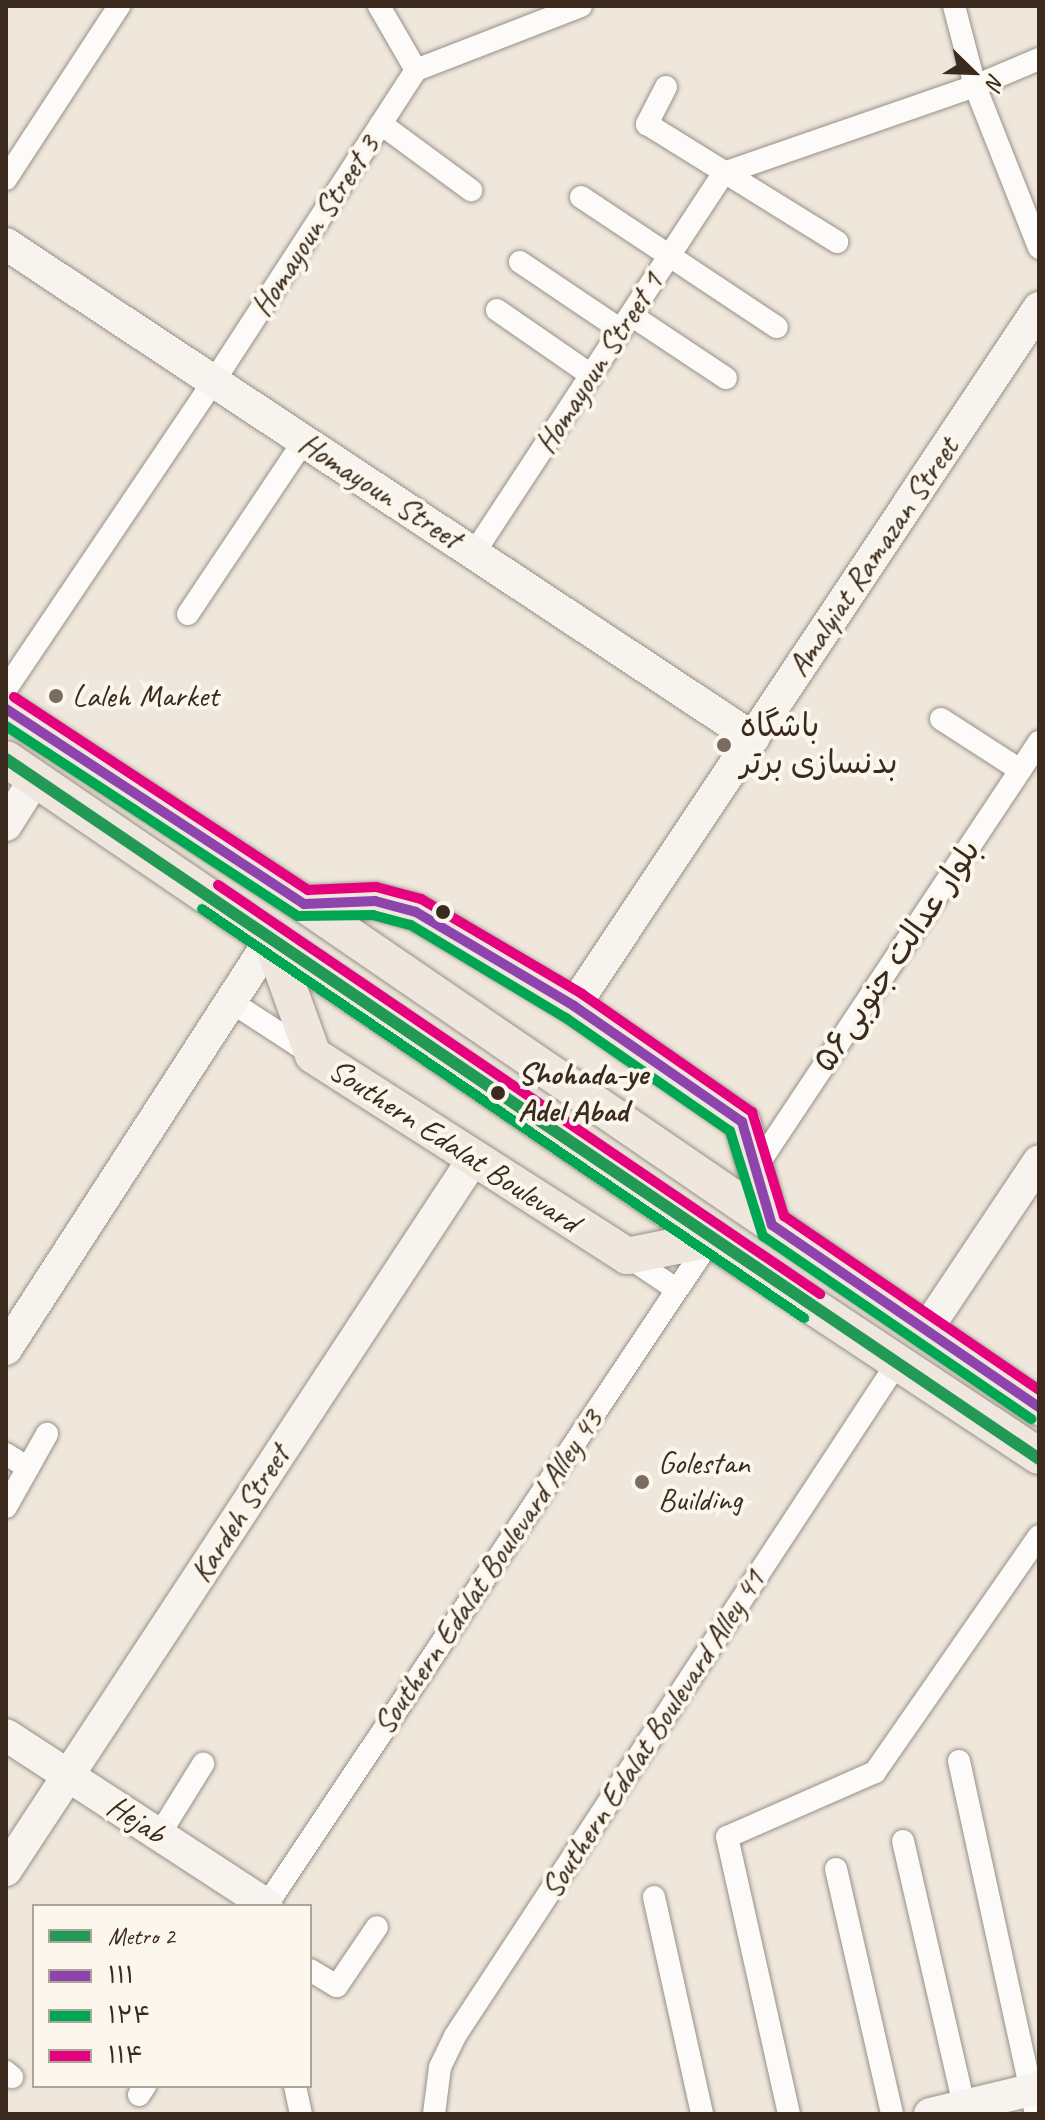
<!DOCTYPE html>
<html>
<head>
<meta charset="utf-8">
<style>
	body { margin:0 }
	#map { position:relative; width:1045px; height:2120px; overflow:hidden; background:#efe7db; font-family:Caveat,"Playpen Sans Arabic",sans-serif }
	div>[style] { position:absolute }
	.roads { filter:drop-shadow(0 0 2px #969087) drop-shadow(0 0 2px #969087) }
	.street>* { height:22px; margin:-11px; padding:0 11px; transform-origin:11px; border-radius:11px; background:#fdfbfa }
	.secondary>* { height:32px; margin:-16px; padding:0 16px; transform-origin:16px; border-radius:16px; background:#f7f3ef }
	.primary>* { height:36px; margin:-18px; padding:0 18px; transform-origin:18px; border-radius:18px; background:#efe6de }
	.bus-1>* { height:10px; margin:-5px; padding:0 5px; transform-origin:5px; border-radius:5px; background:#8e44ad }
	.bus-2>* { height:10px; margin:-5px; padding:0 5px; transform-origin:5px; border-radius:5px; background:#00a651 }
	.bus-3>* { height:10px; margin:-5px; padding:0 5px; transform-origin:5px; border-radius:5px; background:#e5007d }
	.metro-1>* { height:12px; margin:-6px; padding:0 6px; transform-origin:6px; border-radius:6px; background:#229954 }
	.dots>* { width:22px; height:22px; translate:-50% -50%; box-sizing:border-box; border:4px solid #fbf7ec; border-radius:50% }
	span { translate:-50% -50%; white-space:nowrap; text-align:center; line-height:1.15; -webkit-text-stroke:8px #fbf7ec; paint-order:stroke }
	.street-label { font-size:32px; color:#3b2a1e }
	.poi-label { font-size:32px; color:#3b2a1e }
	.left { translate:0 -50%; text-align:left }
	.stop-label { font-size:32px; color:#3b2a1e; font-weight:700 }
	.frame { position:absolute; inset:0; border:8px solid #3b2a1e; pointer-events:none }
	.legend { position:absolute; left:32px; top:1904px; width:280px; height:184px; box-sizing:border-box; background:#fbf7ec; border:2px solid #aea59a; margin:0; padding:10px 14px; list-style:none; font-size:24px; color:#3b2a1e }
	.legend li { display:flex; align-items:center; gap:16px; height:40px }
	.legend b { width:40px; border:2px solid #aea59a }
	.north { position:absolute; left:933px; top:32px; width:80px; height:80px; -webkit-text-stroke:6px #fbf7ec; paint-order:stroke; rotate:113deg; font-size:22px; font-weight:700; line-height:32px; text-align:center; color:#3b2a1e }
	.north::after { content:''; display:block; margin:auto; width:28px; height:36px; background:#3b2a1e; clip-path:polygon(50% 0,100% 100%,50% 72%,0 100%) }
</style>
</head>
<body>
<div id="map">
	<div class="roads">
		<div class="street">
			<i style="left:379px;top:6px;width:74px;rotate:60deg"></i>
			<i style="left:954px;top:6px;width:83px;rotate:75.3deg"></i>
			<i style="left:975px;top:86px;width:174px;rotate:68.4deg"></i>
			<i style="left:416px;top:70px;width:177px;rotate:-21.2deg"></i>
			<i style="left:666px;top:87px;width:42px;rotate:117.2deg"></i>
			<i style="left:647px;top:124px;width:224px;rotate:31.8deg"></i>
			<i style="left:381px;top:124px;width:112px;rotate:36.3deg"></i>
			<i style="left:724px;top:173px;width:266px;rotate:-19.1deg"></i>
			<i style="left:975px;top:86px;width:69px;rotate:-22.9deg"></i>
			<i style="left:6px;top:179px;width:207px;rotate:-56.8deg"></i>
			<i style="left:581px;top:197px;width:235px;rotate:33.6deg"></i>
			<i style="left:520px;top:262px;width:122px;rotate:34deg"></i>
			<i style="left:497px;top:310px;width:114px;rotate:34.7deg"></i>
			<i style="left:631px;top:315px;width:114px;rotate:33.6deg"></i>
			<i style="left:474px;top:553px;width:455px;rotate:-56.7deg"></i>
			<i style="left:188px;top:614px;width:208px;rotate:-56.2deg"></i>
			<i style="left:6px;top:689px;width:372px;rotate:-56deg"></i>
			<i style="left:214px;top:381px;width:371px;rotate:-57deg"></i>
			<i style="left:941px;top:719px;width:94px;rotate:32.8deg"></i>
			<i style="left:230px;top:1001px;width:99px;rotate:33deg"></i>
			<i style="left:755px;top:1169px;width:513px;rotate:-56.37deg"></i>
			<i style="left:627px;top:1256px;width:59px;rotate:34deg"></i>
			<i style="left:6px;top:1454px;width:26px;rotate:32deg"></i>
			<i style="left:6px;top:1507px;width:84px;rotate:-60.7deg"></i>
			<i style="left:959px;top:1761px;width:361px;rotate:77.7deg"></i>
			<i style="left:159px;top:1835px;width:84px;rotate:-58.2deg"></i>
			<i style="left:903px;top:1841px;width:272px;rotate:77deg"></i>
			<i style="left:836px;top:1869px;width:251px;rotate:77.1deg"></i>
			<i style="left:654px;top:1897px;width:222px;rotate:77.5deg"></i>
			<i style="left:266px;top:1906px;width:802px;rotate:-56.29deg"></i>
			<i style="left:310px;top:1970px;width:31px;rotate:31deg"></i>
			<i style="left:337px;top:1986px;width:71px;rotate:-55.9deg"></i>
			<i style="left:6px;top:2072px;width:8px;rotate:40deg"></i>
			<i style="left:295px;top:2086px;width:29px;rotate:78deg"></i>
			<i style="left:139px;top:2095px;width:11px;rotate:-56deg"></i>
			<i style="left:434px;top:2114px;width:47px;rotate:-82.7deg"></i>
			<i style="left:440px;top:2067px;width:34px;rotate:-64deg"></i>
			<i style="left:455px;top:2036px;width:805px;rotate:-56.7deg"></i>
			<i style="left:789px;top:2114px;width:284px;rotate:-102.6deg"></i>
			<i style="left:727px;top:1837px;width:162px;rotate:-23.7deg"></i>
			<i style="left:875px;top:1772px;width:287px;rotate:-55.2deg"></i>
		</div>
		<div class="secondary">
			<i style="left:6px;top:244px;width:896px;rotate:33.48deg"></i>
			<i style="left:6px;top:825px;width:54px;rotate:-57.8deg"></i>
			<i style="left:574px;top:1006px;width:839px;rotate:-56.33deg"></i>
			<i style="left:926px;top:1330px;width:203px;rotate:-56.2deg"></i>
			<i style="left:6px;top:1349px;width:488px;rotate:-57.1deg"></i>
			<i style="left:6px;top:1735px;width:311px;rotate:33.1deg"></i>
			<i style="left:6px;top:1870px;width:852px;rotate:-56.68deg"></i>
			<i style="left:930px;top:2114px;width:112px;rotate:-13.4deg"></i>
		</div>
		<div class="primary">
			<i style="left:6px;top:709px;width:356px;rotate:33.2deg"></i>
			<i style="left:304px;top:904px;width:891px;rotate:34.39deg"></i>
			<i style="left:6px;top:759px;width:853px;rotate:34.25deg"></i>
			<i style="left:711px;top:1239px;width:393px;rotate:33.5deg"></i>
			<i style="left:304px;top:904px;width:71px;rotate:-2.4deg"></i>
			<i style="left:375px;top:901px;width:42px;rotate:15deg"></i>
			<i style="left:416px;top:912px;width:184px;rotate:30.7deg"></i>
			<i style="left:574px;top:1006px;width:204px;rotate:34.6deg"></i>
			<i style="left:742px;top:1122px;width:107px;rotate:73.8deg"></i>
			<i style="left:271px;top:939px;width:123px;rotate:70.1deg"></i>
			<i style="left:313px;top:1055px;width:373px;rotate:32.6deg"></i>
			<i style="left:627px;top:1256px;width:86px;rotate:-11.4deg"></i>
		</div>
	</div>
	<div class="bus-1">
		<i style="left:6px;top:709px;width:356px;rotate:33.2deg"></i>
		<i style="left:304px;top:904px;width:71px;rotate:-2.4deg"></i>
		<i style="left:375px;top:901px;width:42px;rotate:15deg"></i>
		<i style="left:416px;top:912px;width:184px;rotate:30.7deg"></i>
		<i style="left:574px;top:1006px;width:204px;rotate:34.6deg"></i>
		<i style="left:742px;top:1122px;width:107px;rotate:73.8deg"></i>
		<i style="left:772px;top:1225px;width:323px;rotate:34.3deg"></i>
		<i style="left:210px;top:897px;width:728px;rotate:34.19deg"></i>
	</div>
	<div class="bus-2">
		<i style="left:6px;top:726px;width:348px;rotate:33.1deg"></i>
		<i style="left:298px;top:916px;width:75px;rotate:-0.8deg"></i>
		<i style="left:373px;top:915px;width:39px;rotate:15deg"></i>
		<i style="left:411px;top:925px;width:181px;rotate:31deg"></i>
		<i style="left:566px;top:1018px;width:199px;rotate:34.6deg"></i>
		<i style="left:730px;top:1131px;width:110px;rotate:72.6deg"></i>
		<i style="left:763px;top:1236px;width:325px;rotate:34.3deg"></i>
		<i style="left:202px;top:909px;width:728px;rotate:34.19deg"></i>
	</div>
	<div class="bus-3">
		<i style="left:14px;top:697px;width:352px;rotate:33.3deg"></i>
		<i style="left:308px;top:890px;width:68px;rotate:-2.5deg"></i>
		<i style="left:376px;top:887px;width:47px;rotate:14.9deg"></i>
		<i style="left:421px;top:899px;width:187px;rotate:30.5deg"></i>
		<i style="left:582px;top:994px;width:207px;rotate:34.8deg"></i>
		<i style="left:752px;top:1112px;width:109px;rotate:72.9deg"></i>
		<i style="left:784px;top:1216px;width:309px;rotate:34.3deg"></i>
		<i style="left:218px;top:885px;width:728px;rotate:34.19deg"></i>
	</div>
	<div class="metro-1">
		<i style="left:6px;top:759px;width:1248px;rotate:34.12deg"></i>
	</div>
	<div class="dots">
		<i style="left:56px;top:696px;background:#7a6c60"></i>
		<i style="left:724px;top:745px;background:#7a6c60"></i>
		<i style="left:443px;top:912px;background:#3b2a1e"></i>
		<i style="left:498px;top:1093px;background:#3b2a1e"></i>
		<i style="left:642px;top:1482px;background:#7a6c60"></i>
	</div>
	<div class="street-label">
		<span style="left:315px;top:226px;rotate:-57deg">Homayoun Street 3</span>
		<span style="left:599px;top:363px;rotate:-57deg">Homayoun Street 1</span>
		<span style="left:380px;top:491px;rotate:33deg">Homayoun Street</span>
		<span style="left:873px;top:557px;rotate:-56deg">Amalyiat Ramazan Street</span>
		<span style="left:897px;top:956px;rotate:-56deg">بلوار عدالت جنوبی۵۶</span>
		<span style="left:454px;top:1146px;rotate:33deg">Southern Edalat Boulevard</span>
		<span style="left:240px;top:1514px;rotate:-57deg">Kardeh Street</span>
		<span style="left:488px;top:1572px;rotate:-56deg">Southern Edalat Boulevard Alley 43</span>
		<span style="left:653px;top:1734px;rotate:-57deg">Southern Edalat Boulevard Alley 41</span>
		<span style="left:136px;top:1820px;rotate:33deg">Hejab</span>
	</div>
	<div class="poi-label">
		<span class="left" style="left:72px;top:696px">Laleh Market</span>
		<span class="left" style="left:740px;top:745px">باشگاه<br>بدنسازی برتر</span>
		<span class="left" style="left:658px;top:1482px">Golestan<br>Building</span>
	</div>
	<div class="stop-label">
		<span class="left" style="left:518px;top:1093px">Shohada-ye<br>Adel Abad</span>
	</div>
	<div class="frame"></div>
	<ul class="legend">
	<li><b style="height:10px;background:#229954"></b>Metro 2</li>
	<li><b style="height:10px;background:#8e44ad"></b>۱۱۱</li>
	<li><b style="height:10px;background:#00a651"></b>۱۲۴</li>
	<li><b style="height:10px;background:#e5007d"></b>۱۱۴</li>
	</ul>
	<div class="north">N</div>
</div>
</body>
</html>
